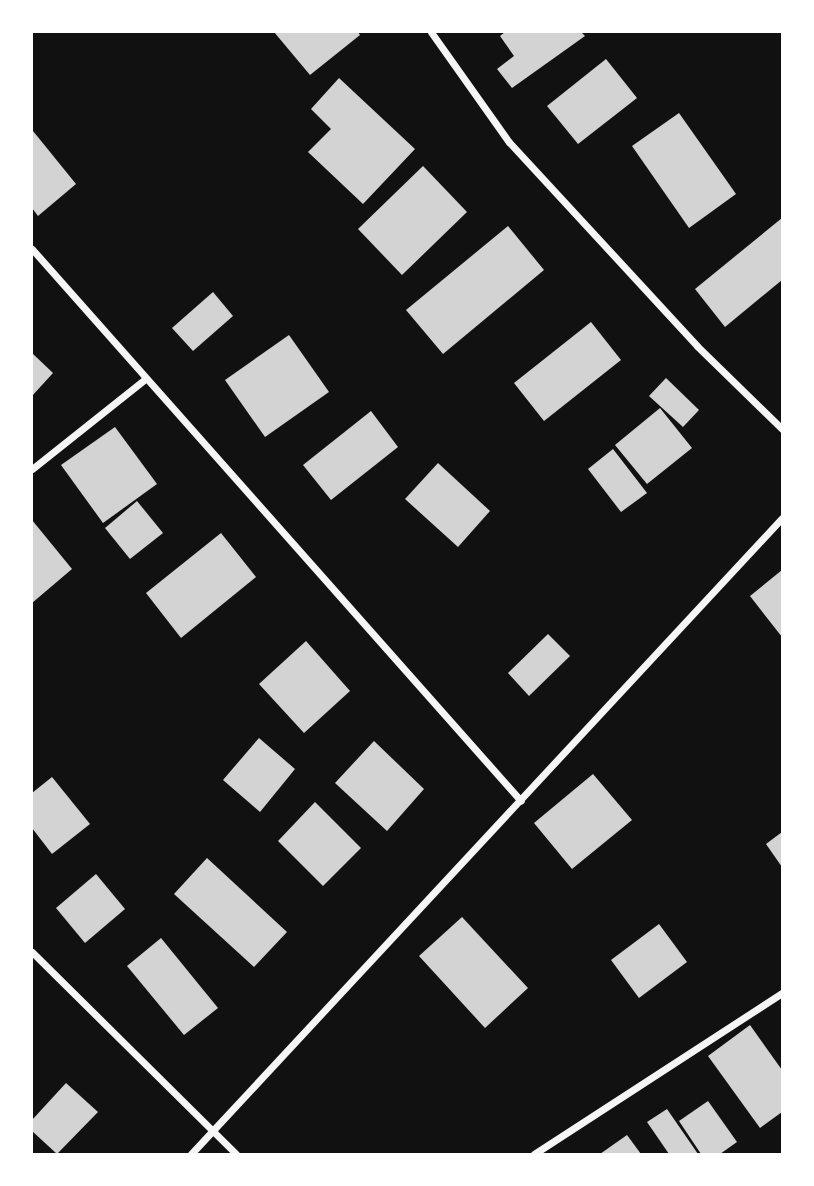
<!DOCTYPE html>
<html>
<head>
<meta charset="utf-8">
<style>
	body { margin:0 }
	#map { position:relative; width:814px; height:1186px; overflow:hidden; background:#111; font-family:"Exo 2",sans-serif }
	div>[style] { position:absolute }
	.building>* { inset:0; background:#d3d3d3 }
	.minor>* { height:7px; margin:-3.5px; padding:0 3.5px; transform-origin:3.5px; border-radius:3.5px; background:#f5f5f5 }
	span { translate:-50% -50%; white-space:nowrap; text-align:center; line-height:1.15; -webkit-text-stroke:7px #fff; paint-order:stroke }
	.frame { position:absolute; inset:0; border:33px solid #fff; pointer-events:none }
</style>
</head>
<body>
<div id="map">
	<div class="building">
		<i style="clip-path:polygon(274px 32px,358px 32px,360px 35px,310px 75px)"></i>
		<i style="clip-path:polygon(505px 32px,581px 32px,585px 36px,512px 88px,497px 69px,514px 56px,500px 36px)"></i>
		<i style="clip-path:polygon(606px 59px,637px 98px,578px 144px,547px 106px)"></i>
		<i style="clip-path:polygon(339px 78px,415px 149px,363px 204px,308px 152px,331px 129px,311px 109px)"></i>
		<i style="clip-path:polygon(679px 113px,736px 194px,689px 228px,632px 146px)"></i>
		<i style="clip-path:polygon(33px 131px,76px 184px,38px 216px,32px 208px)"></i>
		<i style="clip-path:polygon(423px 166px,467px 212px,402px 275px,358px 229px)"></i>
		<i style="clip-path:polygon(782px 218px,782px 280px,725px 327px,695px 289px)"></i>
		<i style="clip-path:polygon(508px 226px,544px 270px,443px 354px,406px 310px)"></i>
		<i style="clip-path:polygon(213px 292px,233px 316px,193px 351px,172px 328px)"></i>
		<i style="clip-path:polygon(591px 322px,621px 360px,544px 421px,514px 383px)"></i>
		<i style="clip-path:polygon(289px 335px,329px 392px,265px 437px,225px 380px)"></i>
		<i style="clip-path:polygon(32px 353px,53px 373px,32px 396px)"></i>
		<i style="clip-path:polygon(666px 378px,699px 410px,683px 427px,649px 396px)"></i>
		<i style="clip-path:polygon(660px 408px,692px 448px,647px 484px,615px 445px)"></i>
		<i style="clip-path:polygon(371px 411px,398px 447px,331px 500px,303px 465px)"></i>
		<i style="clip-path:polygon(115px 427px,157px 484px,103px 523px,61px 465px)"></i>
		<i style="clip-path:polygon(613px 449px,647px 493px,621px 512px,588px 469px)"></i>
		<i style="clip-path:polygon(438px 463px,490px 511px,458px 547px,405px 499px)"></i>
		<i style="clip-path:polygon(137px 501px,163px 533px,130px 559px,105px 528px)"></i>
		<i style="clip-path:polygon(32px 520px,72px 569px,32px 603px)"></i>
		<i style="clip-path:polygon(221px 533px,256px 577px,181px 638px,146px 593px)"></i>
		<i style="clip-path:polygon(782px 570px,782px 637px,750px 596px)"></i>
		<i style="clip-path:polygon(548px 634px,570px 656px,529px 696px,508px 673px)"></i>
		<i style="clip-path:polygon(306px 641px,350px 691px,304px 733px,259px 684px)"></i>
		<i style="clip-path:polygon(259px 738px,295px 769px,260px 812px,223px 780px)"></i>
		<i style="clip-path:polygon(374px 741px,424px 789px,387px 831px,335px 783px)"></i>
		<i style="clip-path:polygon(593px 774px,632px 820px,572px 869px,534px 823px)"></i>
		<i style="clip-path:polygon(52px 777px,90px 824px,52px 854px,32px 828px,32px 793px)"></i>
		<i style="clip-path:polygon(315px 802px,361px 848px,323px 886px,278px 841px)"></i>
		<i style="clip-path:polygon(782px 832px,782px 867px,766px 844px)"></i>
		<i style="clip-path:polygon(207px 858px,287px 932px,254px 967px,174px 894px)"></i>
		<i style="clip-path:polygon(96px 874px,125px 909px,85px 943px,56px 908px)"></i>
		<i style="clip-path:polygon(462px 917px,528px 988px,485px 1028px,419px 956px)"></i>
		<i style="clip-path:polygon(659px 924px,687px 962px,639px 998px,611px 960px)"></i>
		<i style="clip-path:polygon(161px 938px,218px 1008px,184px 1035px,127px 966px)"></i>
		<i style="clip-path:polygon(750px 1025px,782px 1070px,782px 1112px,760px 1128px,708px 1056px)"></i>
		<i style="clip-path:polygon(66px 1083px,98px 1112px,57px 1154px,32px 1131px,32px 1120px)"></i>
		<i style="clip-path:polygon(708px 1101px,737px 1142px,720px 1154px,701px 1154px,679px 1121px)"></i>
		<i style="clip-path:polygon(667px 1109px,698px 1154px,669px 1154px,647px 1122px)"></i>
		<i style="clip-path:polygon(627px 1135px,641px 1154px,600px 1154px)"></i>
	</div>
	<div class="minor">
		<i style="left:431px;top:32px;width:135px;rotate:54.7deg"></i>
		<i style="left:509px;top:142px;width:277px;rotate:47.3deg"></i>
		<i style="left:697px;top:346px;width:119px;rotate:44.3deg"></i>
		<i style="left:32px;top:249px;width:737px;rotate:48.46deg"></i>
		<i style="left:32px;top:469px;width:143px;rotate:-38.5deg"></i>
		<i style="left:32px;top:952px;width:287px;rotate:44.7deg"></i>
		<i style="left:191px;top:1154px;width:868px;rotate:-47.1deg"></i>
		<i style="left:534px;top:1154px;width:296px;rotate:-33deg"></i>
	</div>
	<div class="frame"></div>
</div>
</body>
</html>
